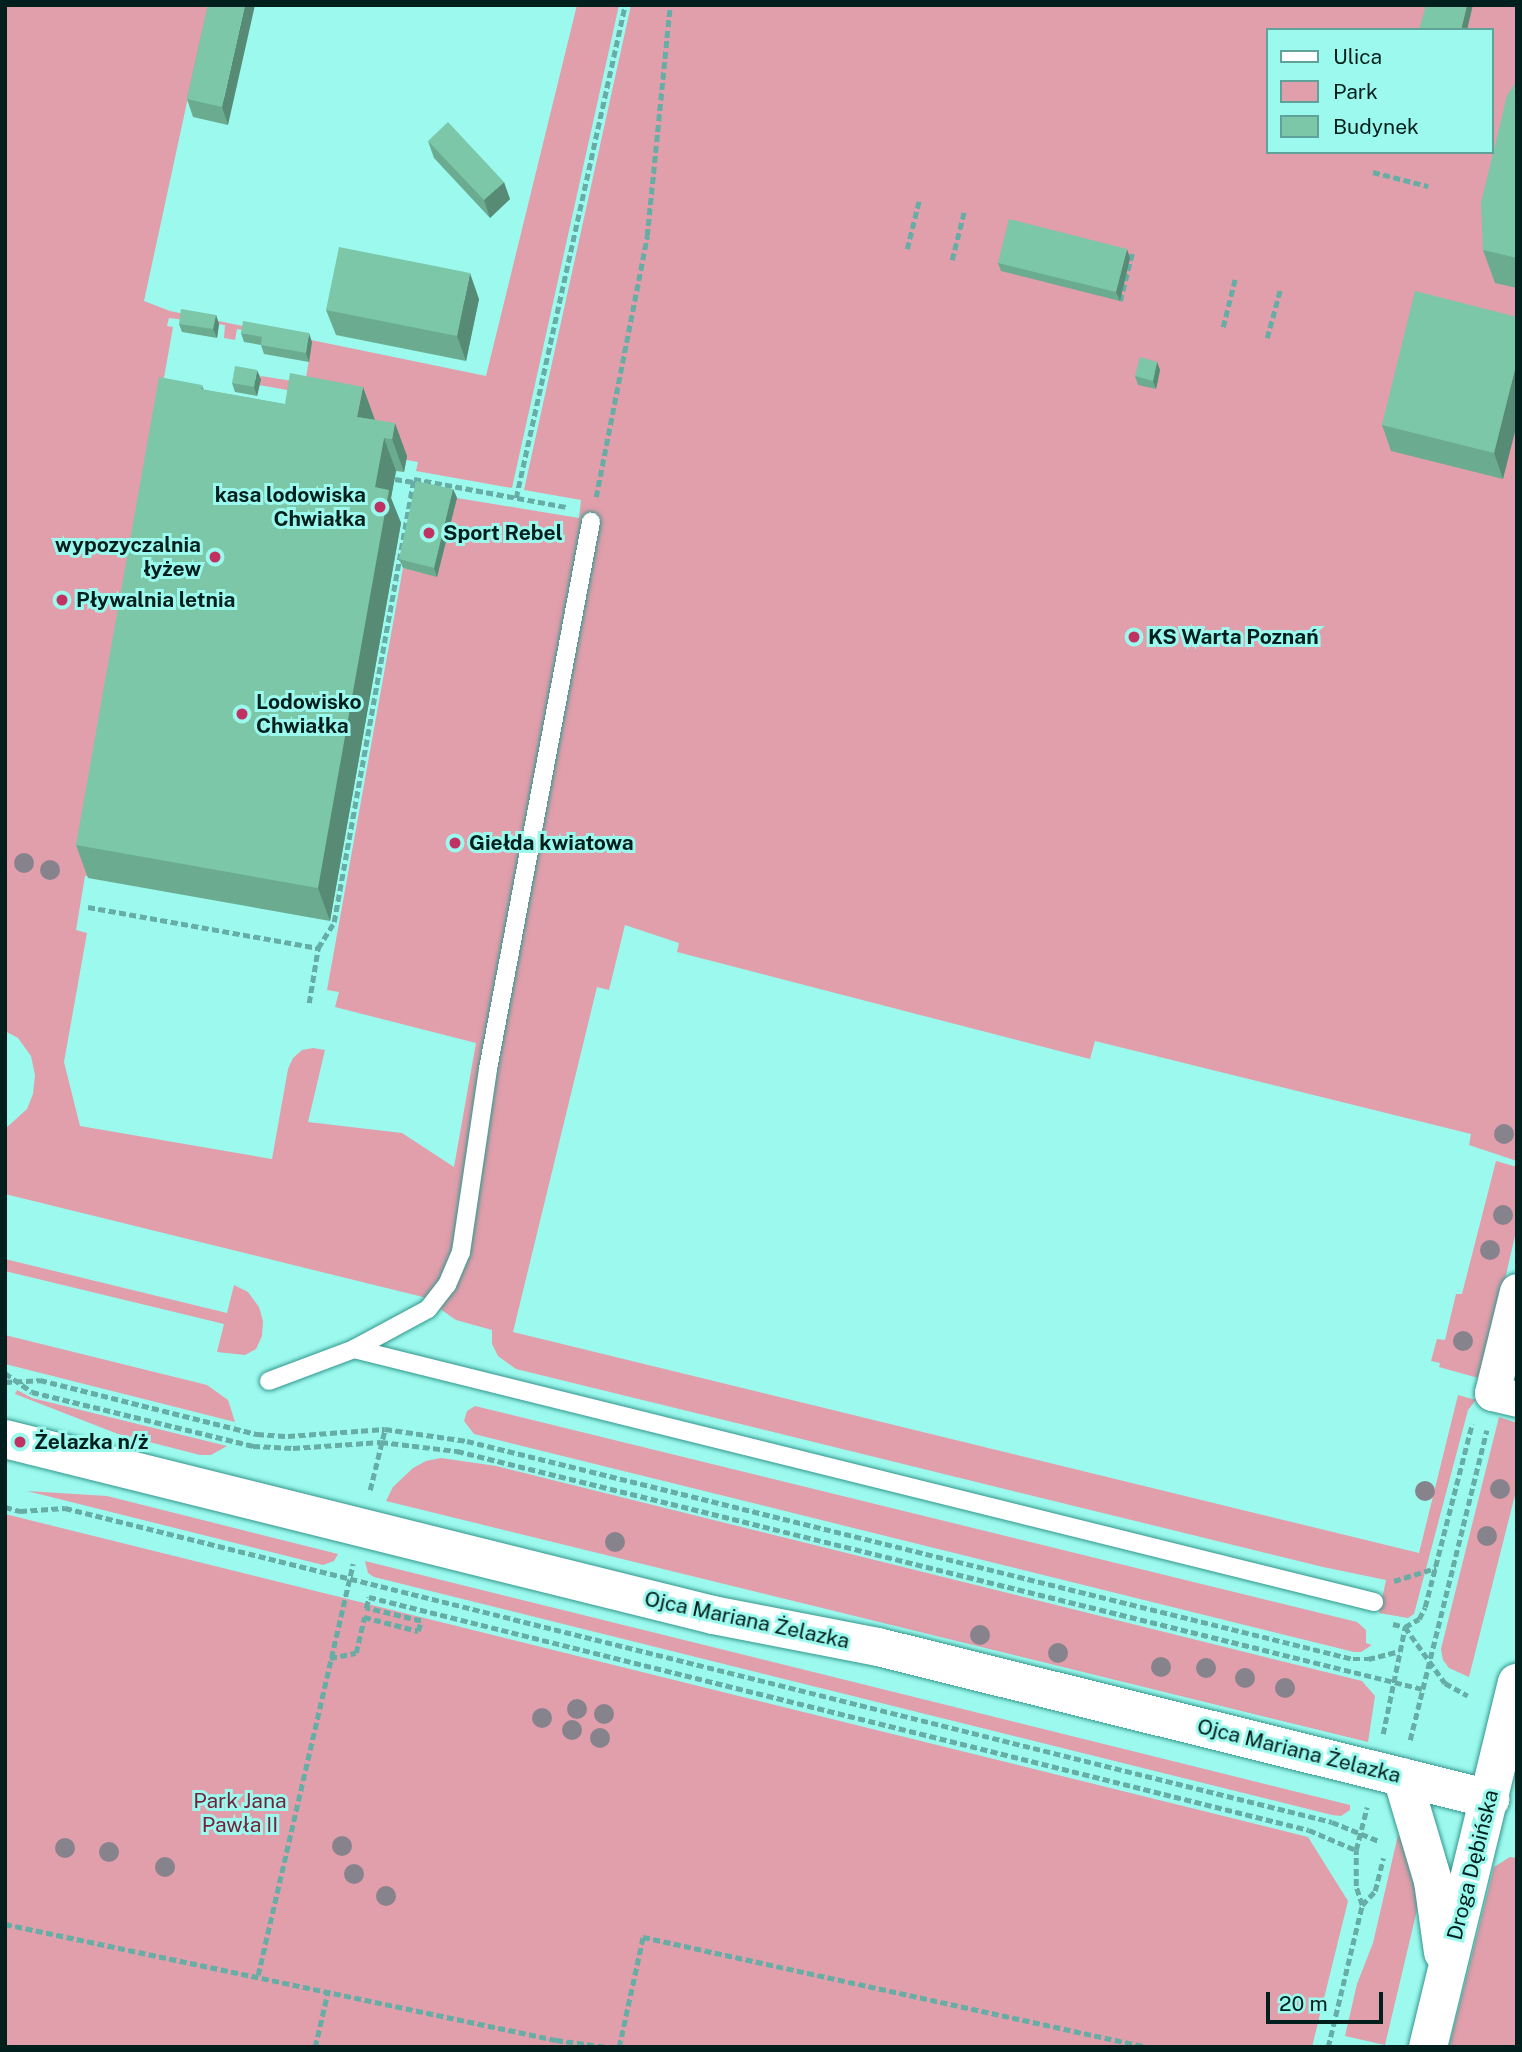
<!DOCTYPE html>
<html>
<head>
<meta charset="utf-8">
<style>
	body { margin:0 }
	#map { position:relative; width:1522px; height:2052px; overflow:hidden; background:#9cf9ee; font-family:"Public Sans",sans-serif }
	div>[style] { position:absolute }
	.green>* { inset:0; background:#e19eab }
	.path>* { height:4.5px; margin-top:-2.25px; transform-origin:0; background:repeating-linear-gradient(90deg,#66ada5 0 7px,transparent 0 10.5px) }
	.roads { filter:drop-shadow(0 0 2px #33968c) drop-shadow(0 0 2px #33968c) }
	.service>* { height:18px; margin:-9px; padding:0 9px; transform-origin:9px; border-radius:9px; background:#fff }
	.minor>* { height:35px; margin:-17.5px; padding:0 17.5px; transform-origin:17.5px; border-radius:17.5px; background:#fff }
	.tertiary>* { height:38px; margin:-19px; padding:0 19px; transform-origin:19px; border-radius:19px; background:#fff }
	.trees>* { width:20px; height:20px; margin:-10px; border-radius:50%; background:#87838c }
	.wall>* { inset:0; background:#6bab90 }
	.shaded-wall>* { inset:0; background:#578b76 }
	.building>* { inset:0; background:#7cc7a8 }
	.dots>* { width:19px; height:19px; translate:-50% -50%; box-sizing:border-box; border:4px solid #9cf9ee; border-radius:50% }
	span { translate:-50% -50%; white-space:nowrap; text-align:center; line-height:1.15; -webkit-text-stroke:6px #9cf9ee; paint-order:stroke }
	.poi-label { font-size:21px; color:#011f1c; font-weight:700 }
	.right { translate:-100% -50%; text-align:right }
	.left { translate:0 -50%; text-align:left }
	.street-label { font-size:21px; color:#011f1c }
	.park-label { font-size:21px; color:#75223b }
	.frame { position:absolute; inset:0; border:7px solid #011f1c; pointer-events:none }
	.legend { position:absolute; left:1266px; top:28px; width:228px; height:126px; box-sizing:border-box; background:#9cf9ee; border:2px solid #5ea29a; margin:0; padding:9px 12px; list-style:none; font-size:21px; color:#011f1c }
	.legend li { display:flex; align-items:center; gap:14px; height:35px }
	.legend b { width:35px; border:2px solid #5ea29a }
	.scale { position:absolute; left:1266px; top:1992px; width:117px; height:32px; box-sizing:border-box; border:4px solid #011f1c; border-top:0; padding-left:9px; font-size:21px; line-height:24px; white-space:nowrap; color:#011f1c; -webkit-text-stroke:5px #9cf9ee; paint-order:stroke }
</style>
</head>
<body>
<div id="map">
	<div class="green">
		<i style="clip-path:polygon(evenodd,5px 5px,208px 5px,144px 301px,170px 311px,486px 376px,577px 5px,619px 5px,512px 488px,416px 471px,418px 462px,406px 460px,406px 456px,369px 450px,303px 407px,293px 391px,259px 385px,261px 376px,305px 383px,312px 342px,237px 329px,235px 340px,224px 338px,225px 325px,169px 318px,167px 326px,173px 327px,151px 451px,89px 876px,85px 876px,76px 930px,87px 933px,64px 1062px,80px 1126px,272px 1159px,288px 1069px,293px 1058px,302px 1050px,313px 1048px,325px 1050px,308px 1122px,402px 1133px,454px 1167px,476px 1043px,335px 1007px,339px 992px,327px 990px,403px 568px,437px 576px,457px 498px,579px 518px,581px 500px,524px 490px,631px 5px,1517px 5px,1517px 1161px,1469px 1145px,1471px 1134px,1095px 1041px,1090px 1059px,677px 952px,679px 943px,625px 925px,609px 990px,597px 987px,513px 1332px,1419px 1553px,1458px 1395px,1476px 1400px,1468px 1410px,1414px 1614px,1408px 1618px,1379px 1613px,1386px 1580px,1323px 1567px,516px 1369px,498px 1356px,492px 1344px,492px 1330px,456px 1320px,423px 1297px,5px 1194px,5px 1129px,27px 1109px,33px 1094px,35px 1075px,31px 1056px,18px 1038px,5px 1031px,5px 5px,1268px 30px,1492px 30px,1492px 152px,1268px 152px,1268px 30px)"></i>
		<i style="clip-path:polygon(1496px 1161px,1517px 1167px,1517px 1227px,1482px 1379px,1439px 1367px,1440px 1363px,1431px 1361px,1437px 1339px,1445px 1340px,1456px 1294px,1462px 1294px)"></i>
		<i style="clip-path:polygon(5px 1259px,227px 1313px,234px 1285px,248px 1292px,259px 1307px,263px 1321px,262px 1336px,256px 1349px,245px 1355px,217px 1352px,224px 1324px,5px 1271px)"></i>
		<i style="clip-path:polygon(5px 1335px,207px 1385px,228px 1400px,235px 1422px,5px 1364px)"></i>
		<i style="clip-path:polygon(17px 1390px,32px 1398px,227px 1446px,211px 1455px,200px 1455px,118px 1434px,15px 1394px)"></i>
		<i style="clip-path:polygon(475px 1406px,1357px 1622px,1366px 1630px,1366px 1643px,1372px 1645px,1361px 1652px,1354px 1652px,474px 1434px,464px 1421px,467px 1411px)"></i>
		<i style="clip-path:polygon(1499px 1417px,1517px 1423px,1517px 1487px,1469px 1677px,1449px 1668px,1443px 1660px,1441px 1649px)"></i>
		<i style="clip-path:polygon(441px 1458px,496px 1466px,1362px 1681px,1375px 1696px,1368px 1742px,386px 1501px,393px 1487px,413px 1468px,426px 1461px)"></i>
		<i style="clip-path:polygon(27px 1491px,107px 1496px,338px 1554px,334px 1561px,323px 1565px)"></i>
		<i style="clip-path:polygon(5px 1514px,1308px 1837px,1348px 1901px,1312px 2047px,5px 2047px)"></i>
		<i style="clip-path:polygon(365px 1561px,1350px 1805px,1350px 1810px,1341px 1816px,1332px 1815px,374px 1577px,368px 1573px)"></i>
		<i style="clip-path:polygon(1398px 1835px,1409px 1852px,1419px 1888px,1417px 1910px,1385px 2045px,1345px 2036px,1357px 1984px,1373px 1943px)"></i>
		<i style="clip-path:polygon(1510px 1857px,1517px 1858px,1517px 2047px,1449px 2047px,1494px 1867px)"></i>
	</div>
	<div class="path">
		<i style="left:1373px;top:172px;width:57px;rotate:14.3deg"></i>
		<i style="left:907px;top:249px;width:49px;rotate:-76deg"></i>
		<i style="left:952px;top:260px;width:49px;rotate:-76deg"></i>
		<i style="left:1120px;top:301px;width:49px;rotate:-75.7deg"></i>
		<i style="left:1223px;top:327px;width:49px;rotate:-76deg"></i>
		<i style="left:1267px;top:338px;width:50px;rotate:-74.8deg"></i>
		<i style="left:395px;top:479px;width:19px;rotate:9deg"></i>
		<i style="left:596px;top:497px;width:266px;rotate:-78.9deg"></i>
		<i style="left:647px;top:236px;width:232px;rotate:-84.3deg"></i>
		<i style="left:516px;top:498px;width:505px;rotate:-77.53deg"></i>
		<i style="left:88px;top:907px;width:234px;rotate:10.1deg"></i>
		<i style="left:309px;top:1003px;width:56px;rotate:-80.7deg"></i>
		<i style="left:318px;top:948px;width:31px;rotate:-58deg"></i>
		<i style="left:334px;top:922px;width:450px;rotate:-79.8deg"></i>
		<i style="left:414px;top:479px;width:156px;rotate:10.4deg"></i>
		<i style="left:5px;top:1373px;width:33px;rotate:35deg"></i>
		<i style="left:32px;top:1392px;width:228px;rotate:13.7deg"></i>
		<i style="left:253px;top:1446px;width:40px;rotate:2.9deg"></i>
		<i style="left:293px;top:1448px;width:88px;rotate:-3.9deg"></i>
		<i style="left:381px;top:1442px;width:77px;rotate:6.8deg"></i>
		<i style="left:457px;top:1451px;width:994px;rotate:13.85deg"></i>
		<i style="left:5px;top:1382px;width:35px;rotate:-3deg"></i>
		<i style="left:40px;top:1380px;width:224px;rotate:14deg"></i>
		<i style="left:257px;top:1434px;width:31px;rotate:4deg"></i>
		<i style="left:288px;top:1436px;width:97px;rotate:-4.1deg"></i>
		<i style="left:385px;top:1429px;width:83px;rotate:8.3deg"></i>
		<i style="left:467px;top:1441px;width:912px;rotate:13.82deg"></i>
		<i style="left:1353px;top:1659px;width:15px"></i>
		<i style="left:1368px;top:1659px;width:32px;rotate:-14deg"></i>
		<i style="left:370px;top:1490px;width:63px;rotate:-76.2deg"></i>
		<i style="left:5px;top:1507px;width:16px;rotate:15deg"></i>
		<i style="left:20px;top:1511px;width:45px;rotate:-3.8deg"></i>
		<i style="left:65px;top:1508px;width:1305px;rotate:13.92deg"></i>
		<i style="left:1332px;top:1822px;width:51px;rotate:22deg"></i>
		<i style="left:1394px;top:1581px;width:44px;rotate:-17.2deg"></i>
		<i style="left:1393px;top:1624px;width:12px;rotate:14deg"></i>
		<i style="left:1405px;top:1627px;width:69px;rotate:54.5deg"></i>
		<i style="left:1445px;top:1683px;width:26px;rotate:29deg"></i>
		<i style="left:330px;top:1658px;width:26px;rotate:-11deg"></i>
		<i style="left:356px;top:1653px;width:37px;rotate:-77deg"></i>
		<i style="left:364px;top:1617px;width:56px;rotate:14.5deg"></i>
		<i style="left:418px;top:1631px;width:10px;rotate:-73deg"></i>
		<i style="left:421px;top:1621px;width:57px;rotate:-166.7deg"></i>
		<i style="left:366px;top:1608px;width:11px;rotate:-75deg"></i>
		<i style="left:369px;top:1597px;width:968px;rotate:13.92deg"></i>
		<i style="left:1309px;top:1830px;width:51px;rotate:23.1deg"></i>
		<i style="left:1383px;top:1734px;width:109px;rotate:-78.4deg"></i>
		<i style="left:1405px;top:1627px;width:16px;rotate:-30deg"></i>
		<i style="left:1419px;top:1619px;width:13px;rotate:-63deg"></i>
		<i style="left:1425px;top:1607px;width:189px;rotate:-75.6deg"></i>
		<i style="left:1410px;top:1740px;width:319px;rotate:-76.1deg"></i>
		<i style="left:1362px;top:1905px;width:20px;rotate:-108deg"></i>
		<i style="left:1356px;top:1886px;width:36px;rotate:-90deg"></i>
		<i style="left:1356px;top:1850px;width:44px;rotate:-75.7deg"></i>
		<i style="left:5px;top:1924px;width:563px;rotate:11.89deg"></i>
		<i style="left:556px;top:2040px;width:51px;rotate:7.8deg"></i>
		<i style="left:258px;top:1975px;width:422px;rotate:-77deg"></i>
		<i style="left:315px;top:2047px;width:57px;rotate:-76.9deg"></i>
		<i style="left:619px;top:2047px;width:113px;rotate:-77.7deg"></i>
		<i style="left:643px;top:1937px;width:516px;rotate:12.31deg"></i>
		<i style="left:1328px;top:2047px;width:146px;rotate:-76.5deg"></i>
		<i style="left:1362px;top:1905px;width:19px;rotate:-47deg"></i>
		<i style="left:1375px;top:1891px;width:34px;rotate:-76deg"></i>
	</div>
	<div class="roads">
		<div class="service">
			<i style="left:354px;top:1349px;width:84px;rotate:-28.4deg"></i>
			<i style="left:428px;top:1309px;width:31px;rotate:-52deg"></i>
			<i style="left:447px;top:1285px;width:36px;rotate:-67deg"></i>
			<i style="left:461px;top:1252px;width:185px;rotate:-81.6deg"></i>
			<i style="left:488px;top:1069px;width:557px;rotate:-79.34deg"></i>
			<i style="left:269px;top:1381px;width:91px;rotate:-20.6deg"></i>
			<i style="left:354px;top:1349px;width:1051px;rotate:13.93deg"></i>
		</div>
		<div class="minor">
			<i style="left:1517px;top:1291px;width:105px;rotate:103.8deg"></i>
			<i style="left:1492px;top:1393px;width:26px;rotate:13deg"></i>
		</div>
		<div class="tertiary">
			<i style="left:5px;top:1439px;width:730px;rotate:13.96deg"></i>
			<i style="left:713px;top:1615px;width:168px;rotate:11deg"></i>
			<i style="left:878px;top:1647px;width:631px;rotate:13.95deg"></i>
			<i style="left:1402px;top:1777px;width:109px;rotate:73.4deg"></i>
			<i style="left:1433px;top:1881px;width:72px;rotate:82deg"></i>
			<i style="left:1428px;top:2047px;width:375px;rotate:-76.3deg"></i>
		</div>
	</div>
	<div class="trees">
		<i style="left:24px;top:863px"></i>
		<i style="left:50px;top:870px"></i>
		<i style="left:1504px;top:1134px"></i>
		<i style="left:1503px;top:1215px"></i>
		<i style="left:1490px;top:1250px"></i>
		<i style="left:1463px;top:1341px"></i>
		<i style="left:1500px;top:1489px"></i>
		<i style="left:1425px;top:1491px"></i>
		<i style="left:1487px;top:1536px"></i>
		<i style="left:615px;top:1542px"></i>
		<i style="left:980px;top:1635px"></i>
		<i style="left:1058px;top:1653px"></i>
		<i style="left:1161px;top:1667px"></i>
		<i style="left:1206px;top:1668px"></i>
		<i style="left:1245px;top:1678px"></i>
		<i style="left:1285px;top:1688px"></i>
		<i style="left:577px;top:1709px"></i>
		<i style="left:604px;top:1714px"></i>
		<i style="left:542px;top:1718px"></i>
		<i style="left:572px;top:1730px"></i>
		<i style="left:600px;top:1738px"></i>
		<i style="left:342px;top:1846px"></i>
		<i style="left:65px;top:1848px"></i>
		<i style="left:109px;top:1852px"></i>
		<i style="left:165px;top:1867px"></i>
		<i style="left:354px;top:1874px"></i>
		<i style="left:386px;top:1896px"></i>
	</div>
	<div class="wall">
		<i style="clip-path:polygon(208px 5px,228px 125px,193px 117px,187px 99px)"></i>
		<i style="clip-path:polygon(1517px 80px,1517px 288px,1495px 283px,1483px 250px)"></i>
		<i style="clip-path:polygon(428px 141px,510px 199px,490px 218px,434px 158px)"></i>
		<i style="clip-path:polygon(1130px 258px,1120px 301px,1001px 271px,998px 263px)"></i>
		<i style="clip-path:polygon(479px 299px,466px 361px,336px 335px,326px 310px)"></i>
		<i style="clip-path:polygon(216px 315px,219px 324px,217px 338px,182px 332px,179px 324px)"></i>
		<i style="clip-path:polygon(1517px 317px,1503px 479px,1391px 451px,1382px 425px)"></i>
		<i style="clip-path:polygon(241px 333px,312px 342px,309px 362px,264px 354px,261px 345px,244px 342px)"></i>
		<i style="clip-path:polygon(1157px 362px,1160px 370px,1156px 389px,1138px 385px,1135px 376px)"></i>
		<i style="clip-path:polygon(261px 379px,257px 396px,235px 392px,232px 383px)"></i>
		<i style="clip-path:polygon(202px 385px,204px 390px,375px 420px,407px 456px,404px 472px,396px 471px,391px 498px,401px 523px,330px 921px,88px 878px,76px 845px)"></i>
		<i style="clip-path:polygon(453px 489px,457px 498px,437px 577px,403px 568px,399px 559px)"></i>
	</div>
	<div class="shaded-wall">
		<i style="clip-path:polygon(245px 5px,255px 5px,228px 125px,222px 107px)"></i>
		<i style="clip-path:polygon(1467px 5px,1473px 5px,1467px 30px,1461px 30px)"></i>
		<i style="clip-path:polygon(504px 182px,510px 199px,490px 218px,484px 200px)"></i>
		<i style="clip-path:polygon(1127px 249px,1130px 258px,1120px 301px,1116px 292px)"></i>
		<i style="clip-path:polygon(470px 273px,479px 299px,466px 361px,457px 336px)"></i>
		<i style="clip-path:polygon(216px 315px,219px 324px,217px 338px,213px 329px)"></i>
		<i style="clip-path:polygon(309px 333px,312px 342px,309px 362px,306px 353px)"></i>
		<i style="clip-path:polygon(1517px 361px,1517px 424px,1503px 479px,1494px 453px)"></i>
		<i style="clip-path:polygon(1157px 362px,1160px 370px,1156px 389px,1153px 381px)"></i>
		<i style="clip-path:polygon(257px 370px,261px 379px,257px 396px,254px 387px)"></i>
		<i style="clip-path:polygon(363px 387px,375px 420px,357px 417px)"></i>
		<i style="clip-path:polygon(395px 423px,407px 456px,404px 472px,392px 439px)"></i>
		<i style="clip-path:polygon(384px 438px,396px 471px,391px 498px,401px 523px,330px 921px,318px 888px,375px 487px)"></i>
		<i style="clip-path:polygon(453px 489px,457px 498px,437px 577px,434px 568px)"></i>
	</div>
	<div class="building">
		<i style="clip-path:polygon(208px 5px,245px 5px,222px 107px,187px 99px)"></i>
		<i style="clip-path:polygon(1426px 5px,1467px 5px,1461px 30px,1419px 30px)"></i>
		<i style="clip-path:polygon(1517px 80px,1517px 258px,1483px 250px,1481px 203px,1507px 96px)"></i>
		<i style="clip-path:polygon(448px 122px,504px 182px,484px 200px,428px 141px)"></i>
		<i style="clip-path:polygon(1009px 219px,1127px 249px,1116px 292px,998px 263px)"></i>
		<i style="clip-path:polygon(339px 247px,470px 273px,457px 336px,326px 310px)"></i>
		<i style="clip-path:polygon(1415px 291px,1517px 317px,1517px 361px,1494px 453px,1382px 425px)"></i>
		<i style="clip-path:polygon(181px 309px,216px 315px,213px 329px,179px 324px)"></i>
		<i style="clip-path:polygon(243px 321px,309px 333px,306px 353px,261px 345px,262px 337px,241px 333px)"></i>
		<i style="clip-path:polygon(1140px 357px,1157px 362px,1153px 381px,1135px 376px)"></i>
		<i style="clip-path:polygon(235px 366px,257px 370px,254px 387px,232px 383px)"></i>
		<i style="clip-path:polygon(290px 373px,363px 387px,357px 417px,395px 423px,392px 439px,384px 438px,375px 487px,389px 490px,318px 888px,76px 845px,159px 377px,202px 385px,201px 389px,285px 404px)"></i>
		<i style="clip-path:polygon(416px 481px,453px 489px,434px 568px,399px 559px)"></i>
	</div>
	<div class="dots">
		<i style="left:380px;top:507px;background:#c03261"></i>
		<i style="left:429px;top:533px;background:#c03261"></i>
		<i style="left:215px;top:557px;background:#c03261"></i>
		<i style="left:62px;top:600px;background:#c03261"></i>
		<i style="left:1134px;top:637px;background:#c03261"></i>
		<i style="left:242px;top:714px;background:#c03261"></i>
		<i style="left:455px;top:843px;background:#c03261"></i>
		<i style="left:20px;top:1442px;background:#c03261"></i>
	</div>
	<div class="poi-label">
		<span class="right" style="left:366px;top:507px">kasa lodowiska<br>Chwiałka</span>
		<span class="left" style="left:443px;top:533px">Sport Rebel</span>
		<span class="right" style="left:201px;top:557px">wypozyczalnia<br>łyżew</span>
		<span class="left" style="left:76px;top:600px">Pływalnia letnia</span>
		<span class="left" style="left:1148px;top:637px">KS Warta Poznań</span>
		<span class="left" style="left:256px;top:714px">Lodowisko<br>Chwiałka</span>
		<span class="left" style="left:469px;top:843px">Giełda kwiatowa</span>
		<span class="left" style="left:34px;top:1442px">Żelazka n/ż</span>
	</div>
	<div class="street-label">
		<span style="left:747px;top:1620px;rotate:12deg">Ojca Mariana Żelazka</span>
		<span style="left:1299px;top:1751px;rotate:14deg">Ojca Mariana Żelazka</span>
		<span style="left:1473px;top:1865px;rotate:-76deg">Droga Dębińska</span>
	</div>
	<div class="park-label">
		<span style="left:240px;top:1813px">Park Jana<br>Pawła II</span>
	</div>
	<div class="frame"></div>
	<ul class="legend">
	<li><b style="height:9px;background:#fff"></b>Ulica</li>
	<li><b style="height:19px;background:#e19eab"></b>Park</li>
	<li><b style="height:19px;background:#7cc7a8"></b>Budynek</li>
	</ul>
	<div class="scale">20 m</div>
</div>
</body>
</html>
